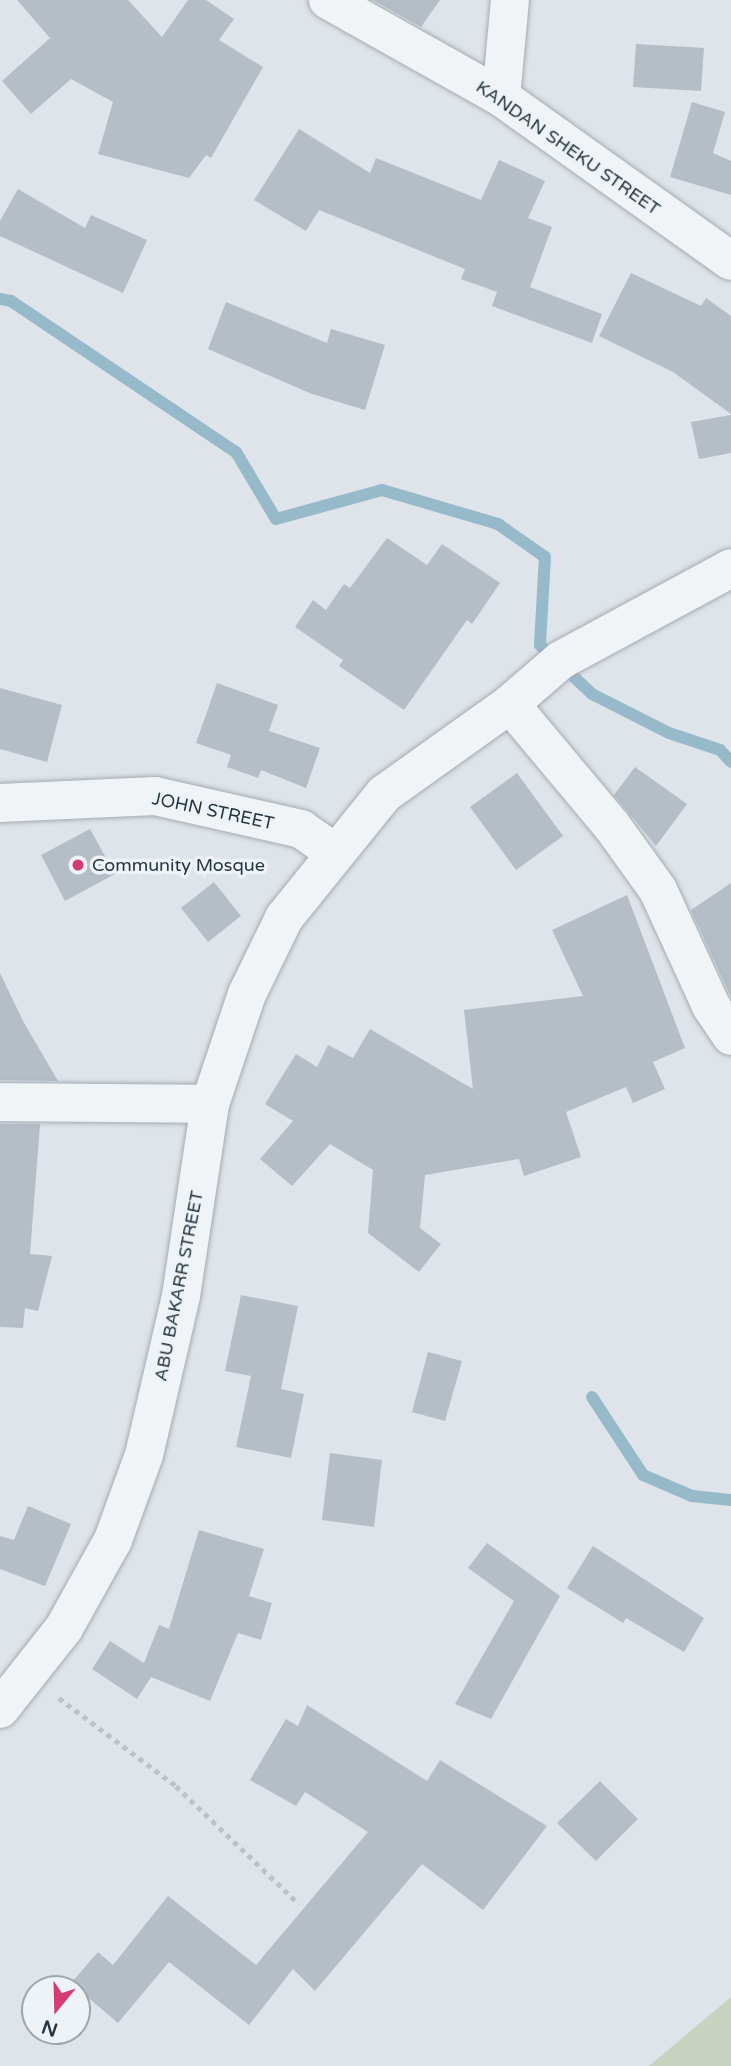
<!DOCTYPE html>
<html>
<head>
<meta charset="utf-8">
<style>
	body { margin:0 }
	#map { position:relative; width:731px; height:2066px; overflow:hidden; background:#dee4e9; font-family:"Varela Round",sans-serif }
	div>[style] { position:absolute }
	.green>* { inset:0; background:#c8d3bf }
	.stream>* { height:12px; margin:-6px; padding:0 6px; transform-origin:6px; border-radius:6px; background:#97bacb }
	.building>* { inset:0; background:#b5bec6 }
	.path>* { height:4.5px; margin-top:-2.25px; transform-origin:0; background:repeating-linear-gradient(90deg,#bcc2c7 0 5px,transparent 0 10px) }
	.roads { filter:drop-shadow(0 0 2px #a3acb3) drop-shadow(0 0 2px #a3acb3) }
	.minor>* { height:38px; margin:-19px; padding:0 19px; transform-origin:19px; border-radius:19px; background:#f1f4f7 }
	.dots>* { width:19px; height:19px; translate:-50% -50%; box-sizing:border-box; border:4px solid #edf3f6; border-radius:50% }
	span { translate:-50% -50%; white-space:nowrap; text-align:center; line-height:1.15; -webkit-text-stroke:7px #edf3f6; paint-order:stroke }
	.street-label { font-size:18px; color:#263540 }
	.poi-label { font-size:18px; color:#263540 }
	.left { translate:0 -50%; text-align:left }
	.north { position:absolute; left:21px; top:1975px; width:70px; height:70px; box-sizing:border-box; background:#edf3f6; border:2px solid #9da7ad; border-radius:50%; rotate:199deg; font-size:19px; font-weight:700; line-height:28px; text-align:center; color:#263540 }
	.north::after { content:''; display:block; margin:auto; width:24px; height:32px; background:#d63b71; clip-path:polygon(50% 0,100% 100%,50% 72%,0 100%) }
</style>
</head>
<body>
<div id="map">
	<div class="green">
		<i style="clip-path:polygon(731px 1997px,731px 2066px,649px 2066px)"></i>
	</div>
	<div class="stream">
		<i style="left:0;top:299px;width:11px;rotate:10deg"></i>
		<i style="left:11px;top:301px;width:271px;rotate:33.9deg"></i>
		<i style="left:236px;top:452px;width:78px;rotate:59.2deg"></i>
		<i style="left:276px;top:519px;width:110px;rotate:-15.3deg"></i>
		<i style="left:382px;top:490px;width:121px;rotate:16.3deg"></i>
		<i style="left:498px;top:524px;width:57px;rotate:35.1deg"></i>
		<i style="left:545px;top:557px;width:88px;rotate:93.3deg"></i>
		<i style="left:540px;top:645px;width:71px;rotate:43.3deg"></i>
		<i style="left:592px;top:694px;width:86px;rotate:26.9deg"></i>
		<i style="left:669px;top:733px;width:54px;rotate:18.4deg"></i>
		<i style="left:720px;top:750px;width:16px;rotate:47deg"></i>
		<i style="left:592px;top:1397px;width:93px;rotate:56.8deg"></i>
		<i style="left:643px;top:1475px;width:53px;rotate:23.2deg"></i>
		<i style="left:692px;top:1496px;width:39px;rotate:6deg"></i>
	</div>
	<div class="building">
		<i style="clip-path:polygon(17px 0,128px 0,162px 37px,188px 0,206px 0,234px 19px,219px 40px,263px 67px,211px 158px,206px 155px,189px 178px,98px 154px,113px 102px,71px 79px,31px 114px,2px 81px,50px 38px)"></i>
		<i style="clip-path:polygon(373px 0,440px 0,421px 27px)"></i>
		<i style="clip-path:polygon(636px 44px,704px 48px,701px 91px,633px 87px)"></i>
		<i style="clip-path:polygon(692px 102px,725px 112px,713px 153px,731px 161px,731px 195px,670px 177px)"></i>
		<i style="clip-path:polygon(299px 129px,370px 173px,376px 158px,481px 200px,499px 160px,545px 181px,528px 218px,552px 227px,530px 287px,602px 314px,592px 343px,492px 306px,497px 292px,461px 279px,465px 269px,319px 210px,306px 231px,254px 200px)"></i>
		<i style="clip-path:polygon(18px 189px,85px 228px,91px 215px,147px 240px,123px 293px,0 236px,0 221px)"></i>
		<i style="clip-path:polygon(631px 273px,701px 306px,706px 298px,731px 316px,731px 414px,673px 372px,599px 336px)"></i>
		<i style="clip-path:polygon(226px 302px,327px 343px,331px 329px,385px 345px,365px 410px,312px 394px,208px 349px)"></i>
		<i style="clip-path:polygon(731px 415px,731px 453px,699px 459px,691px 422px)"></i>
		<i style="clip-path:polygon(387px 538px,427px 565px,442px 544px,500px 583px,472px 624px,467px 620px,404px 710px,339px 666px,343px 660px,295px 627px,313px 600px,326px 610px,344px 584px,350px 588px)"></i>
		<i style="clip-path:polygon(217px 683px,278px 705px,269px 731px,320px 748px,306px 788px,261px 770px,258px 778px,227px 767px,231px 755px,196px 743px)"></i>
		<i style="clip-path:polygon(0 688px,62px 705px,47px 762px,0 749px)"></i>
		<i style="clip-path:polygon(635px 767px,687px 804px,656px 846px,614px 795px)"></i>
		<i style="clip-path:polygon(517px 773px,563px 836px,516px 870px,470px 807px)"></i>
		<i style="clip-path:polygon(90px 829px,115px 874px,65px 901px,41px 855px)"></i>
		<i style="clip-path:polygon(214px 882px,241px 916px,208px 942px,181px 908px)"></i>
		<i style="clip-path:polygon(731px 883px,731px 997px,691px 910px)"></i>
		<i style="clip-path:polygon(627px 895px,685px 1048px,653px 1062px,665px 1089px,633px 1103px,626px 1087px,566px 1112px,581px 1157px,524px 1176px,519px 1159px,425px 1175px,420px 1228px,441px 1244px,419px 1272px,368px 1233px,373px 1170px,330px 1144px,292px 1186px,260px 1159px,293px 1121px,265px 1104px,296px 1054px,317px 1067px,328px 1045px,353px 1058px,370px 1029px,473px 1089px,464px 1010px,583px 996px,552px 930px)"></i>
		<i style="clip-path:polygon(0 973px,23px 1021px,58px 1081px,0 1080px)"></i>
		<i style="clip-path:polygon(0 1124px,40px 1124px,30px 1254px,52px 1256px,38px 1311px,25px 1308px,23px 1328px,0 1327px)"></i>
		<i style="clip-path:polygon(241px 1295px,298px 1306px,281px 1389px,304px 1394px,291px 1458px,236px 1447px,251px 1376px,225px 1371px)"></i>
		<i style="clip-path:polygon(428px 1352px,462px 1361px,445px 1421px,412px 1412px)"></i>
		<i style="clip-path:polygon(330px 1453px,382px 1460px,374px 1527px,322px 1520px)"></i>
		<i style="clip-path:polygon(28px 1506px,71px 1524px,45px 1586px,0 1569px,0 1536px,14px 1540px)"></i>
		<i style="clip-path:polygon(199px 1530px,264px 1549px,249px 1596px,272px 1603px,261px 1640px,238px 1633px,210px 1701px,151px 1677px,137px 1699px,92px 1669px,110px 1641px,144px 1663px,159px 1625px,169px 1629px)"></i>
		<i style="clip-path:polygon(487px 1543px,560px 1596px,491px 1719px,455px 1704px,514px 1601px,468px 1568px)"></i>
		<i style="clip-path:polygon(593px 1546px,704px 1618px,684px 1652px,626px 1618px,623px 1623px,567px 1588px)"></i>
		<i style="clip-path:polygon(307px 1705px,427px 1781px,440px 1760px,547px 1826px,483px 1910px,422px 1864px,315px 1991px,293px 1969px,249px 2025px,169px 1962px,118px 2023px,71px 1983px,98px 1952px,113px 1965px,168px 1896px,256px 1965px,368px 1832px,305px 1792px,296px 1806px,250px 1780px,286px 1719px,298px 1726px)"></i>
		<i style="clip-path:polygon(600px 1781px,638px 1819px,596px 1861px,557px 1823px)"></i>
	</div>
	<div class="path">
		<i style="left:59px;top:1698px;width:146px;rotate:36.9deg"></i>
		<i style="left:176px;top:1786px;width:170px;rotate:43.8deg"></i>
	</div>
	<div class="roads">
		<div class="minor">
			<i style="left:328px;top:0;width:198px;rotate:29.3deg"></i>
			<i style="left:501px;top:97px;width:282px;rotate:35.5deg"></i>
			<i style="left:501px;top:97px;width:97px;rotate:-84.7deg"></i>
			<i style="left:510px;top:704px;width:159px;rotate:50.1deg"></i>
			<i style="left:612px;top:826px;width:79px;rotate:54.3deg"></i>
			<i style="left:658px;top:890px;width:128px;rotate:65.4deg"></i>
			<i style="left:711px;top:1006px;width:36px;rotate:56deg"></i>
			<i style="left:0;top:803px;width:155px;rotate:-2.6deg"></i>
			<i style="left:155px;top:796px;width:150px;rotate:12.7deg"></i>
			<i style="left:301px;top:829px;width:40px;rotate:34.9deg"></i>
			<i style="left:0;top:1102px;width:210px;rotate:0.5deg"></i>
			<i style="left:0;top:1709px;width:103px;rotate:-51.7deg"></i>
			<i style="left:64px;top:1628px;width:101px;rotate:-60.9deg"></i>
			<i style="left:113px;top:1540px;width:90px;rotate:-70deg"></i>
			<i style="left:144px;top:1455px;width:163px;rotate:-76.9deg"></i>
			<i style="left:181px;top:1296px;width:194px;rotate:-81.4deg"></i>
			<i style="left:210px;top:1104px;width:116px;rotate:-71.4deg"></i>
			<i style="left:247px;top:994px;width:85px;rotate:-64deg"></i>
			<i style="left:284px;top:918px;width:159px;rotate:-51.1deg"></i>
			<i style="left:384px;top:794px;width:155px;rotate:-35.5deg"></i>
			<i style="left:510px;top:704px;width:67px;rotate:-40.8deg"></i>
			<i style="left:561px;top:660px;width:193px;rotate:-28.4deg"></i>
		</div>
	</div>
	<div class="dots">
		<i style="left:78px;top:865px;background:#d63b71"></i>
	</div>
	<div class="street-label">
		<span style="left:568px;top:148px;rotate:35deg">KANDAN SHEKU STREET</span>
		<span style="left:213px;top:811px;rotate:12deg">JOHN STREET</span>
		<span style="left:179px;top:1286px;rotate:-79deg">ABU BAKARR STREET</span>
	</div>
	<div class="poi-label">
		<span class="left" style="left:92px;top:865px">Community Mosque</span>
	</div>
	<div class="north">N</div>
</div>
</body>
</html>
